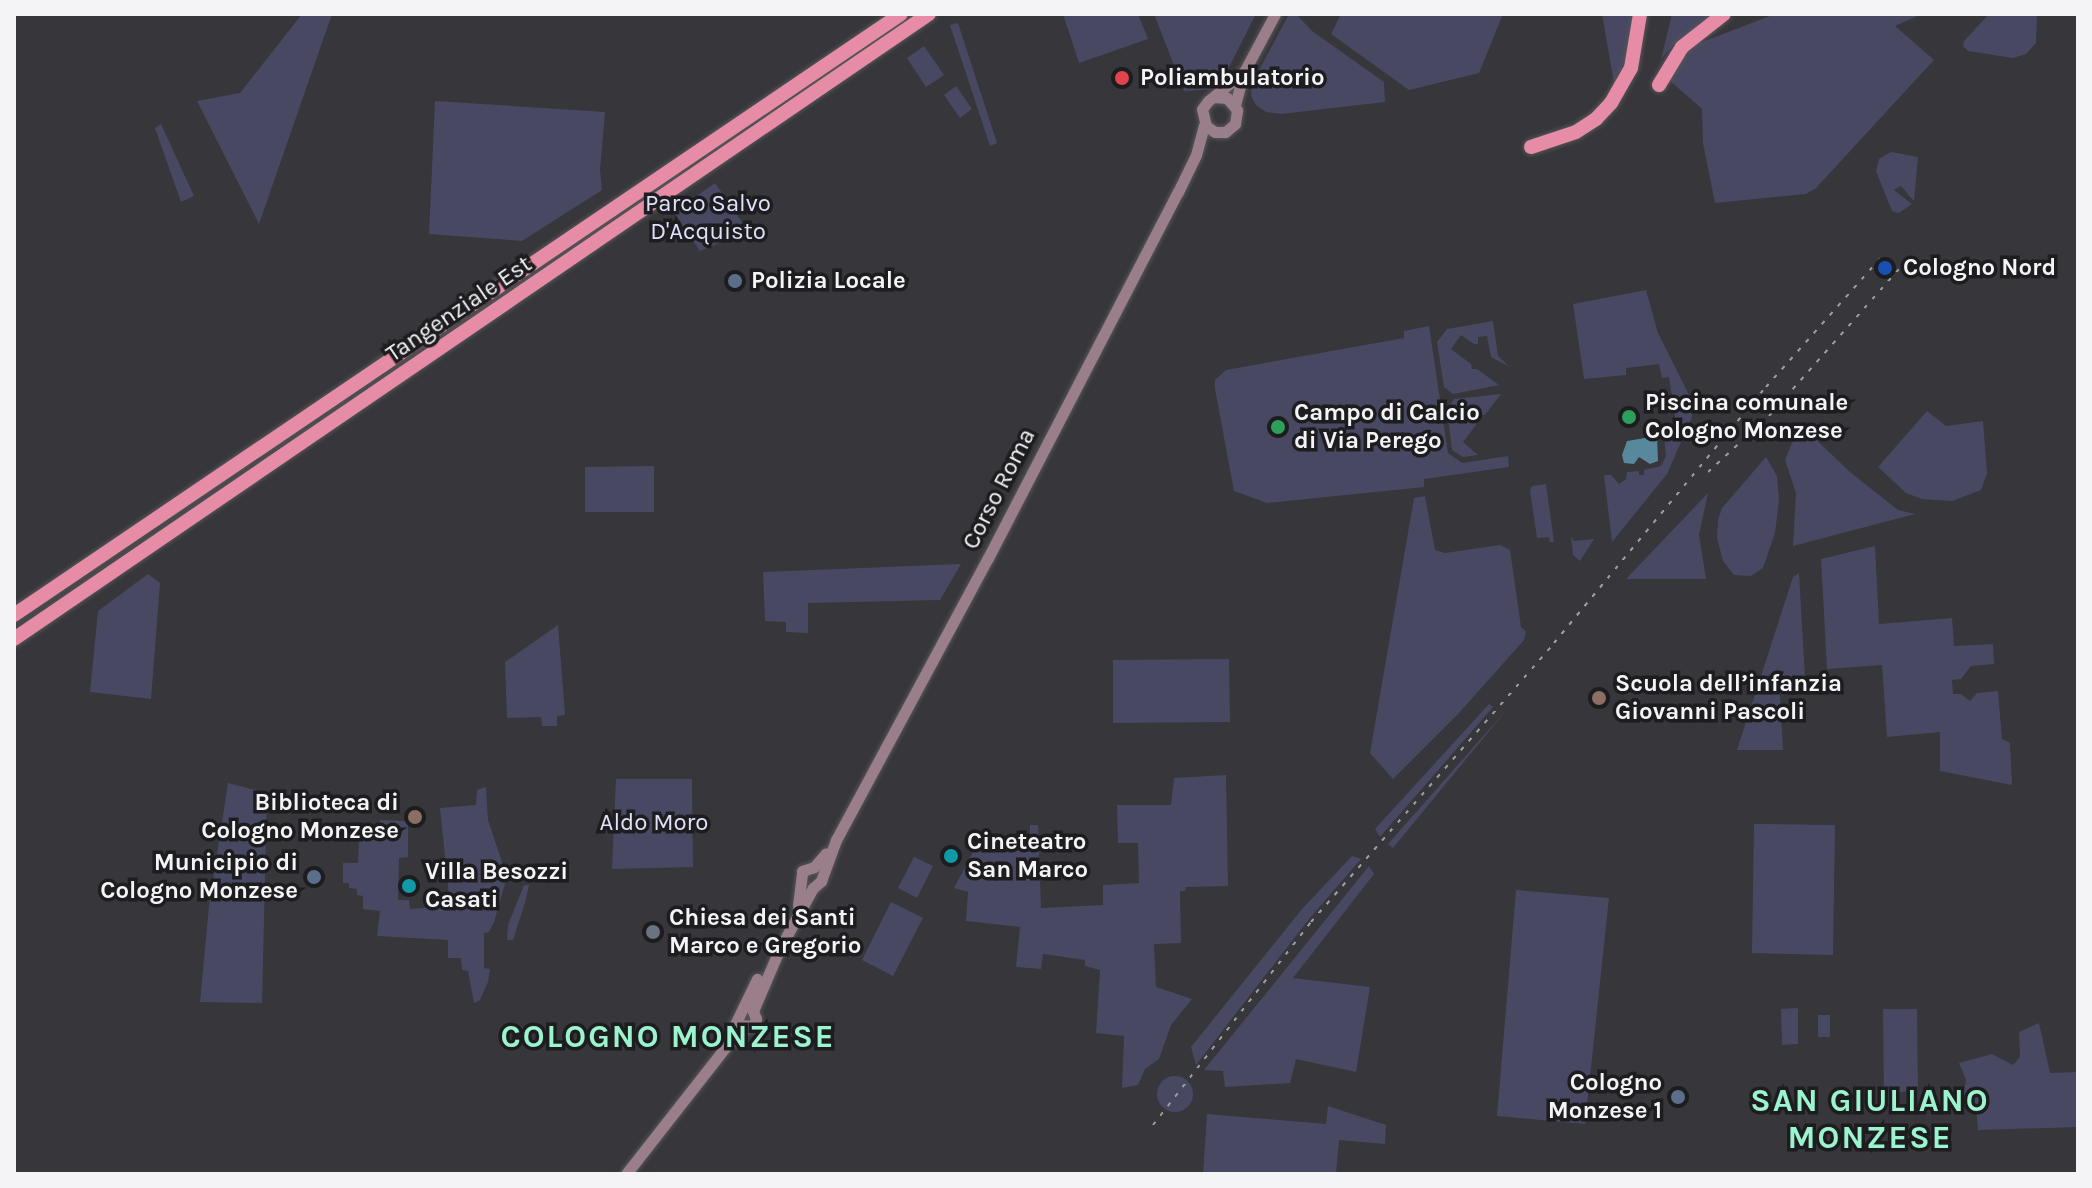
<!DOCTYPE html>
<html>
<head>
<meta charset="utf-8">
<style>
	body { margin:0 }
	#map { position:relative; width:2092px; height:1188px; overflow:hidden; background:#36363b; font-family:Karla,sans-serif }
	div>[style] { position:absolute }
	.green>* { inset:0; background:#484863 }
	.round { border-radius:50% }
	.water>* { inset:0; background:#58889c }
	.roads { filter:drop-shadow(0 0 2px #555559) drop-shadow(0 0 2px #555559) }
	.secondary>* { height:11px; margin:-5.5px; padding:0 5.5px; transform-origin:5.5px; border-radius:5.5px; background:#9a7f8b }
	.highway>* { height:14px; margin:-7px; padding:0 7px; transform-origin:7px; border-radius:7px; background:#e68ca6 }
	.rail>* { height:2px; margin-top:-1px; transform-origin:0; background:repeating-linear-gradient(90deg,#9f9fa3 0 4px,transparent 0 12px) }
	.dots>* { width:22px; height:22px; translate:-50% -50%; box-sizing:border-box; border:4px solid #1d1d20; border-radius:50% }
	span { translate:-50% -50%; white-space:nowrap; text-align:center; line-height:1.15; -webkit-text-stroke:7px #1d1d20; paint-order:stroke }
	.poi-label { font-size:24px; color:#f4f4f7; font-weight:700 }
	.left { translate:0 -50%; text-align:left }
	.right { translate:-100% -50%; text-align:right }
	.park-label { font-size:24px; color:#e0e0fb }
	.street-label { font-size:24px; color:#f4f4f7 }
	.district-label { font-size:32px; color:#9cf4ce; font-weight:700; letter-spacing:2px }
	.frame { position:absolute; inset:0; border:16px solid #f4f4f7; pointer-events:none }
</style>
</head>
<body>
<div id="map">
	<div class="green">
		<i style="clip-path:polygon(302px 14px,332px 14px,259px 224px,197px 101px,240px 93px)"></i>
		<i style="clip-path:polygon(1063px 14px,1138px 14px,1148px 39px,1079px 63px)"></i>
		<i style="clip-path:polygon(1154px 14px,1256px 14px,1218px 89px,1184px 91px)"></i>
		<i style="clip-path:polygon(1289px 14px,1296px 14px,1312px 31px,1384px 82px,1385px 102px,1281px 114px,1266px 112px,1256px 105px,1251px 96px,1252px 83px)"></i>
		<i style="clip-path:polygon(1341px 14px,1503px 14px,1479px 73px,1409px 90px,1331px 34px)"></i>
		<i style="clip-path:polygon(1602px 14px,1634px 14px,1633px 46px,1614px 83px)"></i>
		<i style="clip-path:polygon(1672px 14px,1713px 14px,1676px 42px,1661px 59px)"></i>
		<i style="clip-path:polygon(1775px 14px,1922px 14px,1895px 26px,1934px 60px,1816px 188px,1806px 194px,1715px 203px,1703px 143px,1702px 109px,1668px 79px,1685px 53px,1697px 44px)"></i>
		<i style="clip-path:polygon(1989px 14px,2037px 14px,2036px 43px,2026px 54px,2013px 58px,1968px 51px,1963px 46px,1964px 41px)"></i>
		<i style="clip-path:polygon(958px 23px,997px 143px,990px 146px,950px 25px)"></i>
		<i style="clip-path:polygon(924px 46px,944px 75px,926px 87px,907px 58px)"></i>
		<i style="clip-path:polygon(956px 86px,972px 109px,960px 118px,944px 95px)"></i>
		<i style="clip-path:polygon(435px 101px,605px 112px,600px 170px,602px 190px,522px 241px,429px 234px)"></i>
		<i style="clip-path:polygon(161px 124px,194px 196px,181px 202px,155px 128px)"></i>
		<i style="clip-path:polygon(1891px 152px,1918px 157px,1914px 201px,1901px 186px,1894px 190px,1912px 204px,1899px 213px,1892px 211px,1876px 171px,1879px 159px)"></i>
		<i style="clip-path:polygon(715px 183px,748px 231px,700px 251px,674px 212px)"></i>
		<i style="clip-path:polygon(1646px 290px,1658px 333px,1689px 395px,1692px 417px,1667px 474px,1612px 542px,1604px 475px,1611px 475px,1619px 484px,1626px 479px,1627px 472px,1639px 471px,1639px 475px,1644px 475px,1644px 470px,1661px 466px,1666px 456px,1664px 436px,1680px 431px,1680px 424px,1676px 424px,1669px 377px,1662px 378px,1659px 364px,1626px 368px,1626px 375px,1584px 379px,1573px 304px)"></i>
		<i style="clip-path:polygon(1493px 321px,1498px 356px,1510px 367px,1491px 357px,1487px 336px,1478px 337px,1478px 344px,1474px 344px,1461px 335px,1451px 349px,1471px 364px,1472px 369px,1477px 369px,1499px 385px,1453px 394px,1444px 387px,1437px 342px,1447px 329px)"></i>
		<i style="clip-path:polygon(1429px 326px,1448px 453px,1462px 463px,1508px 456px,1509px 467px,1424px 479px,1424px 487px,1267px 503px,1234px 491px,1215px 389px,1215px 380px,1226px 370px,1404px 338px,1404px 331px)"></i>
		<i style="clip-path:polygon(1501px 394px,1485px 415px,1476px 415px,1476px 425px,1463px 442px,1478px 455px,1463px 457px,1452px 450px,1447px 409px,1454px 399px)"></i>
		<i style="clip-path:polygon(1927px 411px,1946px 426px,1983px 421px,1987px 473px,1981px 490px,1952px 501px,1922px 499px,1906px 493px,1878px 467px)"></i>
		<i style="clip-path:polygon(1795px 427px,1806px 430px,1850px 472px,1898px 510px,1915px 514px,1793px 546px,1796px 493px,1785px 460px,1792px 443px,1787px 436px)"></i>
		<i style="clip-path:polygon(1766px 457px,1777px 476px,1779px 500px,1775px 533px,1763px 568px,1751px 576px,1734px 575px,1723px 561px,1717px 538px,1718px 520px,1722px 508px)"></i>
		<i style="clip-path:polygon(654px 466px,654px 512px,585px 512px,585px 467px)"></i>
		<i style="clip-path:polygon(1546px 484px,1554px 542px,1550px 542px,1549px 537px,1537px 538px,1530px 490px,1532px 486px)"></i>
		<i style="clip-path:polygon(1708px 493px,1699px 535px,1706px 579px,1626px 579px)"></i>
		<i style="clip-path:polygon(1425px 496px,1435px 550px,1445px 553px,1500px 545px,1510px 550px,1521px 627px,1526px 632px,1524px 640px,1459px 713px,1393px 779px,1370px 753px,1414px 498px)"></i>
		<i style="clip-path:polygon(1571px 536px,1574px 541px,1594px 539px,1580px 561px,1573px 555px)"></i>
		<i style="clip-path:polygon(1875px 546px,1879px 624px,1952px 618px,1954px 646px,1993px 644px,1994px 664px,1971px 666px,1961px 679px,1952px 680px,1953px 694px,1961px 694px,1970px 701px,1977px 693px,1998px 691px,2002px 739px,2010px 743px,2012px 785px,1940px 771px,1940px 732px,1887px 737px,1882px 665px,1827px 669px,1821px 559px)"></i>
		<i style="clip-path:polygon(961px 564px,940px 600px,808px 603px,808px 633px,786px 632px,786px 622px,765px 621px,763px 572px)"></i>
		<i style="clip-path:polygon(1799px 573px,1805px 678px,1779px 680px,1783px 750px,1737px 750px,1793px 577px)"></i>
		<i style="clip-path:polygon(148px 574px,160px 583px,151px 699px,90px 692px,98px 611px)"></i>
		<i style="clip-path:polygon(558px 625px,565px 715px,557px 716px,557px 726px,542px 726px,541px 717px,507px 718px,505px 662px)"></i>
		<i style="clip-path:polygon(1229px 659px,1230px 722px,1113px 723px,1113px 660px)"></i>
		<i style="clip-path:polygon(1489px 704px,1493px 707px,1380px 837px,1375px 829px)"></i>
		<i style="clip-path:polygon(1508px 708px,1393px 848px,1388px 844px)"></i>
		<i style="clip-path:polygon(1226px 775px,1228px 886px,1186px 887px,1185px 891px,1180px 891px,1181px 943px,1154px 944px,1156px 987px,1192px 999px,1171px 1025px,1159px 1059px,1145px 1069px,1138px 1085px,1122px 1088px,1124px 1036px,1096px 1033px,1100px 970px,1085px 966px,1085px 960px,1043px 954px,1041px 969px,1016px 967px,1020px 927px,966px 921px,968px 892px,954px 888px,974px 850px,1030px 847px,1030px 825px,1038px 825px,1041px 908px,1103px 905px,1103px 885px,1139px 883px,1138px 843px,1118px 843px,1117px 805px,1171px 805px,1174px 778px)"></i>
		<i style="clip-path:polygon(616px 779px,692px 779px,693px 867px,612px 869px)"></i>
		<i style="clip-path:polygon(228px 783px,267px 793px,262px 1003px,200px 1002px,209px 906px)"></i>
		<i style="clip-path:polygon(486px 787px,488px 820px,507px 877px,494px 922px,489px 932px,484px 933px,484px 968px,490px 969px,488px 982px,480px 1000px,474px 1003px,468px 971px,462px 970px,461px 958px,448px 958px,448px 940px,377px 936px,380px 911px,363px 909px,363px 896px,357px 895px,357px 889px,349px 888px,349px 883px,343px 883px,343px 863px,358px 863px,359px 838px,379px 837px,380px 820px,408px 821px,408px 857px,399px 858px,398px 900px,409px 900px,410px 909px,450px 906px,440px 808px,476px 805px,477px 790px)"></i>
		<i style="clip-path:polygon(1754px 824px,1835px 825px,1833px 955px,1752px 953px)"></i>
		<i style="clip-path:polygon(1352px 856px,1361px 859px,1309px 919px,1196px 1065px,1191px 1047px,1302px 909px)"></i>
		<i style="clip-path:polygon(914px 857px,933px 866px,917px 898px,898px 888px)"></i>
		<i style="clip-path:polygon(1369px 866px,1374px 874px,1293px 978px,1370px 987px,1356px 1072px,1296px 1059px,1290px 1083px,1225px 1087px,1223px 1071px,1204px 1070px)"></i>
		<i style="clip-path:polygon(524px 885px,529px 885px,525px 903px,513px 940px,507px 940px,508px 925px)"></i>
		<i style="clip-path:polygon(1516px 890px,1609px 898px,1585px 1124px,1497px 1116px)"></i>
		<i style="clip-path:polygon(891px 902px,923px 918px,893px 976px,862px 960px)"></i>
		<i style="clip-path:polygon(1798px 1008px,1798px 1044px,1782px 1045px,1781px 1009px)"></i>
		<i style="clip-path:polygon(1883px 1009px,1917px 1009px,1918px 1090px,1891px 1093px,1890px 1104px,1884px 1104px)"></i>
		<i style="clip-path:polygon(1818px 1015px,1830px 1015px,1830px 1037px,1818px 1037px)"></i>
		<i style="clip-path:polygon(2039px 1023px,2050px 1073px,2078px 1072px,2078px 1127px,1978px 1130px,1976px 1105px,1963px 1096px,1966px 1080px,1959px 1063px,1992px 1054px,2013px 1065px,2020px 1057px,2019px 1032px)"></i>
		<i class="round" style="left:1157px;top:1076px;width:36px;height:36px"></i>
		<i style="clip-path:polygon(1328px 1106px,1386px 1125px,1385px 1144px,1339px 1140px,1336px 1174px,1203px 1174px,1207px 1114px,1326px 1124px)"></i>
	</div>
	<div class="water">
		<i style="clip-path:polygon(1657px 436px,1658px 461px,1650px 464px,1639px 457px,1634px 464px,1624px 463px,1622px 455px,1627px 441px)"></i>
	</div>
	<div class="roads">
		<div class="secondary">
			<i style="left:1214px;top:97px;width:13px;rotate:4deg"></i>
			<i style="left:1227px;top:98px;width:16px;rotate:50deg"></i>
			<i style="left:1237px;top:110px;width:14px;rotate:98deg"></i>
			<i style="left:1235px;top:124px;width:13px;rotate:141deg"></i>
			<i style="left:1225px;top:132px;width:10px;rotate:180deg"></i>
			<i style="left:1215px;top:132px;width:11px;rotate:-146deg"></i>
			<i style="left:1206px;top:126px;width:17px;rotate:-103deg"></i>
			<i style="left:1202px;top:109px;width:10px;rotate:-53deg"></i>
			<i style="left:1208px;top:101px;width:46px;rotate:-38.9deg"></i>
			<i style="left:1235px;top:105px;width:34px;rotate:-75deg"></i>
			<i style="left:1244px;top:72px;width:66px;rotate:-61.9deg"></i>
			<i style="left:798px;top:906px;width:35px;rotate:-83deg"></i>
			<i style="left:802px;top:871px;width:13px;rotate:-18deg"></i>
			<i style="left:814px;top:867px;width:18px;rotate:-49deg"></i>
			<i style="left:753px;top:1011px;width:66px;rotate:-66.9deg"></i>
			<i style="left:779px;top:950px;width:71px;rotate:-61.3deg"></i>
			<i style="left:813px;top:888px;width:11px;rotate:-41deg"></i>
			<i style="left:821px;top:881px;width:44px;rotate:-69.9deg"></i>
			<i style="left:836px;top:840px;width:320px;rotate:-61.7deg"></i>
			<i style="left:988px;top:558px;width:412px;rotate:-62.6deg"></i>
			<i style="left:1178px;top:192px;width:41px;rotate:-64.1deg"></i>
			<i style="left:1196px;top:155px;width:31px;rotate:-75deg"></i>
			<i style="left:739px;top:1025px;width:14px;rotate:4deg"></i>
			<i style="left:753px;top:1026px;width:8px;rotate:-67deg"></i>
			<i style="left:756px;top:1019px;width:9px;rotate:-111deg"></i>
			<i style="left:727px;top:1041px;width:69px;rotate:-64.2deg"></i>
			<i style="left:626px;top:1174px;width:165px;rotate:-51.9deg"></i>
			<i style="left:728px;top:1044px;width:23px;rotate:-43deg"></i>
		</div>
		<div class="highway">
			<i style="left:1659px;top:85px;width:44px;rotate:-58.8deg"></i>
			<i style="left:1682px;top:47px;width:53px;rotate:-38.2deg"></i>
			<i style="left:1531px;top:147px;width:47px;rotate:-18.4deg"></i>
			<i style="left:1576px;top:132px;width:24px;rotate:-33deg"></i>
			<i style="left:1596px;top:119px;width:22px;rotate:-47deg"></i>
			<i style="left:1611px;top:103px;width:40px;rotate:-60.3deg"></i>
			<i style="left:1631px;top:68px;width:55px;rotate:-80.5deg"></i>
			<i style="left:14px;top:615px;width:1071px;rotate:-34.12deg"></i>
			<i style="left:14px;top:639px;width:1108px;rotate:-34.34deg"></i>
		</div>
	</div>
	<div class="rail">
		<i style="left:1708px;top:472px;width:83px;rotate:-42.6deg"></i>
		<i style="left:1769px;top:416px;width:198px;rotate:-48.5deg"></i>
		<i style="left:1153px;top:1125px;width:257px;rotate:-52.1deg"></i>
		<i style="left:1311px;top:922px;width:370px;rotate:-48.9deg"></i>
		<i style="left:1554px;top:643px;width:332px;rotate:-50.4deg"></i>
		<i style="left:1766px;top:387px;width:176px;rotate:-48.4deg"></i>
	</div>
	<div class="dots">
		<i style="left:1122px;top:78px;background:#e0444e"></i>
		<i style="left:1885px;top:268px;background:#1a4fb4"></i>
		<i style="left:735px;top:281px;background:#5c6f8a"></i>
		<i style="left:1629px;top:417px;background:#2e9e5b"></i>
		<i style="left:1278px;top:427px;background:#2e9e5b"></i>
		<i style="left:1599px;top:698px;background:#8d6e63"></i>
		<i style="left:415px;top:817px;background:#8d6e63"></i>
		<i style="left:951px;top:856px;background:#0f9aa8"></i>
		<i style="left:314px;top:877px;background:#5c6f8a"></i>
		<i style="left:409px;top:886px;background:#0f9aa8"></i>
		<i style="left:653px;top:932px;background:#6b7280"></i>
		<i style="left:1678px;top:1097px;background:#5c6f8a"></i>
	</div>
	<div class="poi-label">
		<span class="left" style="left:1140px;top:78px">Poliambulatorio</span>
		<span class="left" style="left:1903px;top:268px">Cologno Nord</span>
		<span class="left" style="left:751px;top:281px">Polizia Locale</span>
		<span class="left" style="left:1645px;top:417px">Piscina comunale<br>Cologno Monzese</span>
		<span class="left" style="left:1294px;top:427px">Campo di Calcio<br>di Via Perego</span>
		<span class="left" style="left:1615px;top:698px">Scuola dell’infanzia<br>Giovanni Pascoli</span>
		<span class="right" style="left:399px;top:817px">Biblioteca di<br>Cologno Monzese</span>
		<span class="left" style="left:967px;top:856px">Cineteatro<br>San Marco</span>
		<span class="right" style="left:298px;top:877px">Municipio di<br>Cologno Monzese</span>
		<span class="left" style="left:425px;top:886px">Villa Besozzi<br>Casati</span>
		<span class="left" style="left:669px;top:932px">Chiesa dei Santi<br>Marco e Gregorio</span>
		<span class="right" style="left:1662px;top:1097px">Cologno<br>Monzese 1</span>
	</div>
	<div class="park-label">
		<span style="left:708px;top:218px">Parco Salvo<br>D'Acquisto</span>
		<span style="left:654px;top:823px">Aldo Moro</span>
	</div>
	<div class="street-label">
		<span style="left:459px;top:309px;rotate:-34deg">Tangenziale Est</span>
		<span style="left:999px;top:489px;rotate:-63deg">Corso Roma</span>
	</div>
	<div class="district-label">
		<span style="left:668px;top:1037px">COLOGNO MONZESE</span>
		<span style="left:1870px;top:1120px">SAN GIULIANO<br>MONZESE</span>
	</div>
	<div class="frame"></div>
</div>
</body>
</html>
